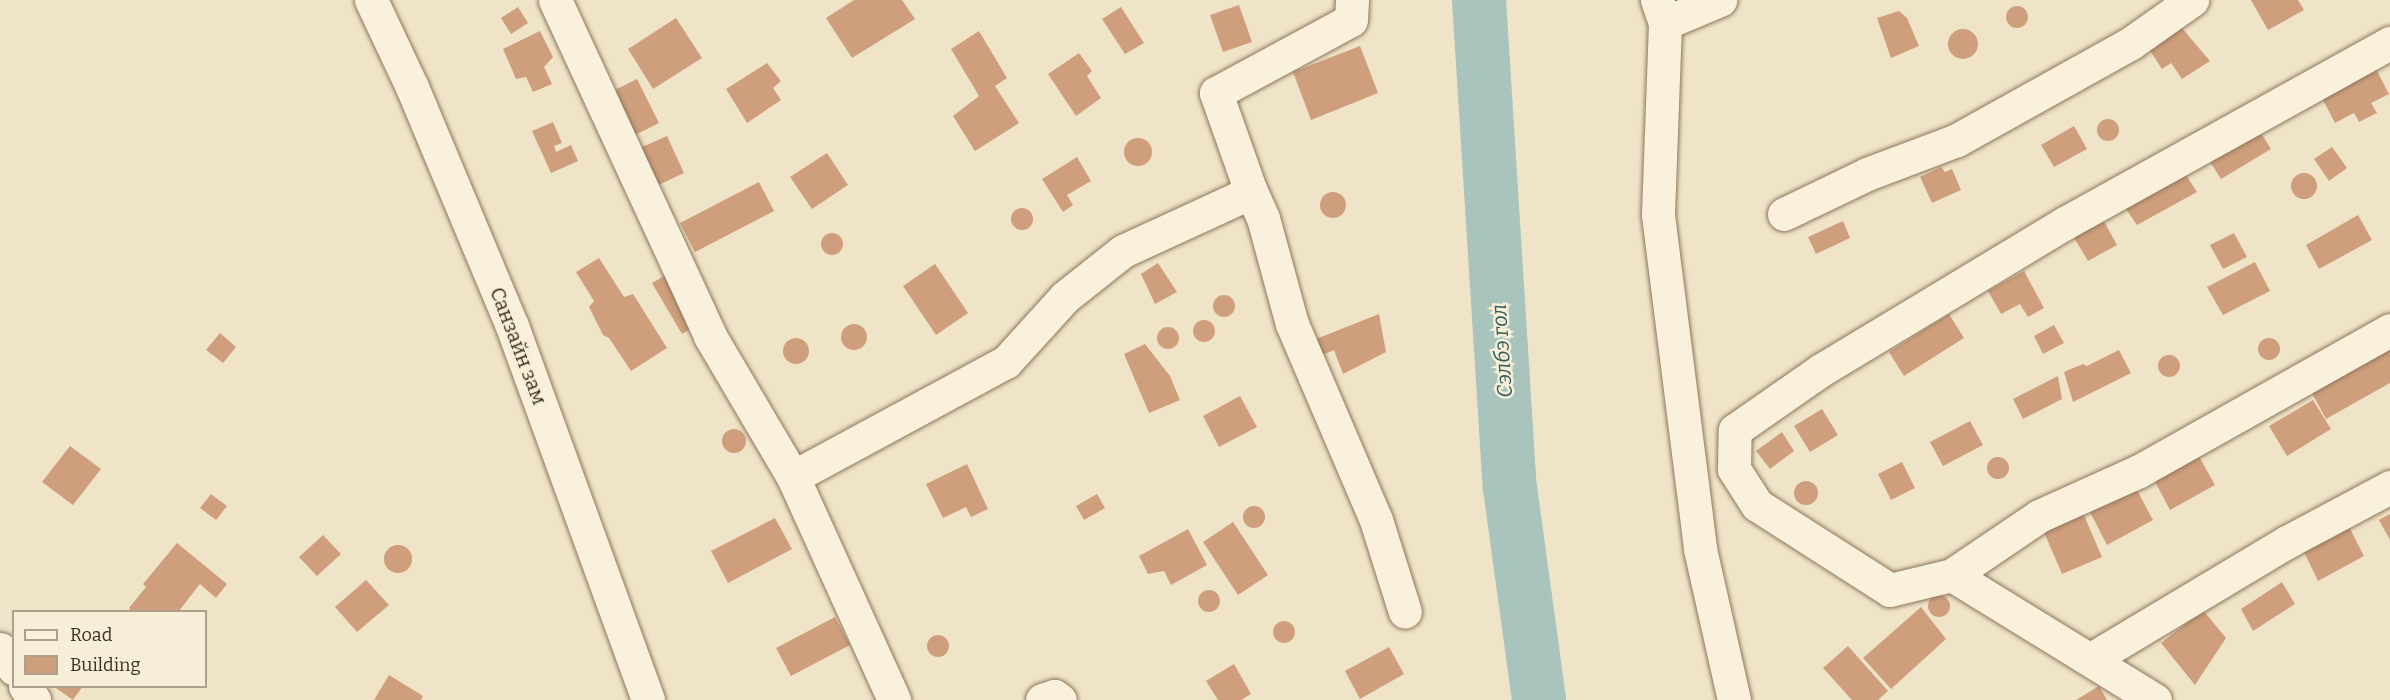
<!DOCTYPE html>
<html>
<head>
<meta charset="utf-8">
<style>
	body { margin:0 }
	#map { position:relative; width:2390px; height:700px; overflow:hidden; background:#f0e4c8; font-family:Bitter,serif }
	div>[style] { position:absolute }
	.river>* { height:54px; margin:-27px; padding:0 27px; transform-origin:27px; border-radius:27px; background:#a9c4bc }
	.building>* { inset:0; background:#cf9f7d }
	.round { border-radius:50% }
	.roads { filter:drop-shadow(0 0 2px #8d765c) drop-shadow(0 0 2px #8d765c) }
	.minor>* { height:33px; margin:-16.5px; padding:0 16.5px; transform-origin:16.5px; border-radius:16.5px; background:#faf1dc }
	.secondary>* { height:33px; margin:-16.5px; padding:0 16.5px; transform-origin:16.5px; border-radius:16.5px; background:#faf1dc }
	span { translate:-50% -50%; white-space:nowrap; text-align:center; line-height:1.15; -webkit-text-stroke:5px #f7eed8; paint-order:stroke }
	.street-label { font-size:20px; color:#3d2e20 }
	.water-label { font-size:21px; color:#2f5d5a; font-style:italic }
	.legend { position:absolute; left:12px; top:610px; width:195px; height:78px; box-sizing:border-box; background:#f7eed8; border:2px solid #ada18e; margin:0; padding:8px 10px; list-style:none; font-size:18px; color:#3d2e20 }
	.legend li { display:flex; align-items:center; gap:12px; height:30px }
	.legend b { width:30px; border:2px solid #ada18e }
</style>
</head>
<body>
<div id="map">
	<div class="river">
		<i style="left:1479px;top:0;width:489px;rotate:86.4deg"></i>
		<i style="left:1510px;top:488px;width:214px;rotate:82.2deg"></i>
	</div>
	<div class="building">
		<i style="clip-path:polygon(854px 0,902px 0,915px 19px,852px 58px,826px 18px)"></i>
		<i style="clip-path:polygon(2251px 0,2298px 0,2304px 10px,2268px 30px)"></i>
		<i style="clip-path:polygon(1239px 5px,1252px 42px,1223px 52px,1210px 15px)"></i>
		<i class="round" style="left:2006px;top:6px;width:22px;height:22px"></i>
		<i style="clip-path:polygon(518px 7px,528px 23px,511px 34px,501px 18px)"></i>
		<i style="clip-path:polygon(1121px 7px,1144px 43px,1125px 54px,1102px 19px)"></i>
		<i style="clip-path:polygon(1899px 11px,1907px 18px,1919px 46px,1891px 58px,1877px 18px)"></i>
		<i style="clip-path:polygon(676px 18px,702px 58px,653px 89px,628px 49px)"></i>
		<i style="clip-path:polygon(2181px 27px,2210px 61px,2182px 79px,2171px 63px,2162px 69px,2149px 49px)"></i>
		<i class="round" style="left:1948px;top:29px;width:30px;height:30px"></i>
		<i style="clip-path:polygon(540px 31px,553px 57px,544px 67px,552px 84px,533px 92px,526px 77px,516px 79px,503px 49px)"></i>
		<i style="clip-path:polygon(979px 31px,1007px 78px,995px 86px,1019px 123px,975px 151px,953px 116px,979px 96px,951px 49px)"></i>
		<i style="clip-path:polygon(1360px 46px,1378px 93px,1311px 120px,1293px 72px)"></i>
		<i style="clip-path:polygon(1079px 53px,1092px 71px,1087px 76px,1101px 98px,1076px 116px,1048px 74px)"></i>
		<i style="clip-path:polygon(767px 63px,781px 81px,773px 88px,781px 100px,747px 123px,726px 89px)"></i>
		<i style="clip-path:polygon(2376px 69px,2389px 94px,2371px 103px,2377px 113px,2359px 122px,2354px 113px,2335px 123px,2322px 98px)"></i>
		<i style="clip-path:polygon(637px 79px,659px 123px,629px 138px,607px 94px)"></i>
		<i class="round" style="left:2097px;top:119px;width:22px;height:22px"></i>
		<i style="clip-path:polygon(553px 122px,562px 143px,554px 146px,556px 152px,571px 145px,578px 161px,551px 173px,532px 131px)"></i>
		<i style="clip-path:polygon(2074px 126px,2087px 149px,2054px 167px,2041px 145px)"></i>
		<i style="clip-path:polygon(2259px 130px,2271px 149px,2221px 179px,2209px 160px)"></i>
		<i style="clip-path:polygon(667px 136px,684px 173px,652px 188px,635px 150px)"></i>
		<i class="round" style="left:1124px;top:138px;width:28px;height:28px"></i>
		<i style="clip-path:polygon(2332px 147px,2347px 168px,2329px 181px,2314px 159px)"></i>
		<i style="clip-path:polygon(827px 153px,848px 185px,812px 209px,790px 177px)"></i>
		<i style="clip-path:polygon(1077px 157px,1091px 181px,1067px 195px,1073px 205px,1063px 212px,1042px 179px)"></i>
		<i style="clip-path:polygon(1941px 167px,1945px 172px,1952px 169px,1961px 190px,1932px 203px,1920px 177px)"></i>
		<i style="clip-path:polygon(2184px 172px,2197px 192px,2137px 225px,2124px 206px)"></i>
		<i class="round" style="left:2291px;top:173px;width:26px;height:26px"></i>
		<i style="clip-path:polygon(759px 182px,774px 211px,695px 252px,680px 223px)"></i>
		<i class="round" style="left:1320px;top:192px;width:26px;height:26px"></i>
		<i class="round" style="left:1011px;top:208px;width:22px;height:22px"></i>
		<i style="clip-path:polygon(2358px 215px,2372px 240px,2319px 269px,2306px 245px)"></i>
		<i style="clip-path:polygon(2101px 216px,2117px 245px,2088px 261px,2071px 233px)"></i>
		<i style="clip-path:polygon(1843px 221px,1850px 238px,1816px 254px,1808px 237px)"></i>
		<i class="round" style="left:821px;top:233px;width:22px;height:22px"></i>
		<i style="clip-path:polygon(2234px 233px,2247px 257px,2223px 269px,2210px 245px)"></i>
		<i style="clip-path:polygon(599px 258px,624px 297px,633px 294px,667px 348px,631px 371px,609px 338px,603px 335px,589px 307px,594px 301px,576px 272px)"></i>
		<i style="clip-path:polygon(2255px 262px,2270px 291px,2223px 315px,2207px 287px)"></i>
		<i style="clip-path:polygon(1158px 263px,1177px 292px,1155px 304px,1141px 274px)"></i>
		<i style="clip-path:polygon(935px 264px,968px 313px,936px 335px,903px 286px)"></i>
		<i style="clip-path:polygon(2024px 271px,2044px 308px,2028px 317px,2020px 304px,2001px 314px,1988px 291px)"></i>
		<i style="clip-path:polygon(669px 273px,699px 324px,682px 334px,652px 283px)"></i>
		<i class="round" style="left:1213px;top:295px;width:22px;height:22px"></i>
		<i style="clip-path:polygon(1379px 314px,1386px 352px,1343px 374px,1334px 350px,1322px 355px,1316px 339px)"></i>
		<i style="clip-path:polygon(1949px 314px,1964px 338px,1904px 376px,1889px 352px)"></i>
		<i class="round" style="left:1193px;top:320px;width:22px;height:22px"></i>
		<i class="round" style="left:841px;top:324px;width:26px;height:26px"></i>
		<i style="clip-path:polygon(2054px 325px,2064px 343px,2043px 354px,2034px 336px)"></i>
		<i class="round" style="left:1157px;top:327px;width:22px;height:22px"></i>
		<i style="clip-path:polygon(220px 333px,236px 347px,223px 363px,206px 350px)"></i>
		<i class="round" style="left:2258px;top:338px;width:22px;height:22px"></i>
		<i class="round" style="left:783px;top:338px;width:26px;height:26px"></i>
		<i style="clip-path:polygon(2390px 339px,2390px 383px,2326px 419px,2308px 386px)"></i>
		<i style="clip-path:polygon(1145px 344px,1170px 376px,1180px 400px,1149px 413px,1124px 354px)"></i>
		<i style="clip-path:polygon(2119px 350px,2131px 373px,2073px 402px,2064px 372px,2083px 364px,2087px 366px)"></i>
		<i class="round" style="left:2158px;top:355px;width:22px;height:22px"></i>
		<i style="clip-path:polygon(2058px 376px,2062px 399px,2023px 419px,2013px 399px)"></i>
		<i style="clip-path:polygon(1240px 396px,1257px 427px,1219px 447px,1203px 416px)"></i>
		<i style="clip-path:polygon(2313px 400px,2331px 429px,2287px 456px,2269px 426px)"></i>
		<i style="clip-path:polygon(1822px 409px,1838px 435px,1810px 452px,1794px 426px)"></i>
		<i style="clip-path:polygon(1970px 421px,1983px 445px,1943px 466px,1930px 442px)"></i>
		<i class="round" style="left:722px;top:429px;width:24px;height:24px"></i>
		<i style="clip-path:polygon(1782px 432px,1794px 451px,1770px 469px,1756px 451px)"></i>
		<i style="clip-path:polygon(70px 446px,101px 469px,73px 505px,42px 482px)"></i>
		<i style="clip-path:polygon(2197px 453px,2215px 485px,2170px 510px,2153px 478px)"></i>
		<i class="round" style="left:1987px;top:457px;width:22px;height:22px"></i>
		<i style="clip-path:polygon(1902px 462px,1915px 488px,1891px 500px,1878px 474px)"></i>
		<i style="clip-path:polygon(967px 464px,988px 509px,971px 517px,966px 507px,943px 518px,926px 484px)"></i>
		<i class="round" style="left:1794px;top:481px;width:24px;height:24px"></i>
		<i style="clip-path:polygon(2136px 488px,2153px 520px,2107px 545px,2090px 512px)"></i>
		<i style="clip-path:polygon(211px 494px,227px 506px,216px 520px,200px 508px)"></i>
		<i style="clip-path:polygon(1097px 494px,1105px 508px,1084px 520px,1076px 506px)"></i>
		<i class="round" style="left:1243px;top:506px;width:22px;height:22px"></i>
		<i style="clip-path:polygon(2083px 513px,2102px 557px,2062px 574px,2043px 530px)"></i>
		<i style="clip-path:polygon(2390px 514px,2390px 540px,2379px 520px)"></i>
		<i style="clip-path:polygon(775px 518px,792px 549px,728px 583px,711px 551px)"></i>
		<i style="clip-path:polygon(2346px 521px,2364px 556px,2318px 581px,2301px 546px)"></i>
		<i style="clip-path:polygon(1233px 522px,1268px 575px,1238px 595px,1203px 542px)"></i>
		<i style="clip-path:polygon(1188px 529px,1207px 565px,1171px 585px,1164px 571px,1148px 574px,1139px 556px)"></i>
		<i style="clip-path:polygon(323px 535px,341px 554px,317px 576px,299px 557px)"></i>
		<i style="clip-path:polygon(177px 543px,227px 584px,216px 598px,200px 584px,178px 612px,133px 612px,129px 608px,146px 587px,143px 584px)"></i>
		<i class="round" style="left:384px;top:545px;width:28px;height:28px"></i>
		<i style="clip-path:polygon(366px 580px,389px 605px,357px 632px,335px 607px)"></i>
		<i style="clip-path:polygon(2282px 582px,2295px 604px,2253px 631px,2241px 609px)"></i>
		<i class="round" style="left:1198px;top:590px;width:22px;height:22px"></i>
		<i class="round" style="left:1928px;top:595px;width:22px;height:22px"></i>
		<i style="clip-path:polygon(1921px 607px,1946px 639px,1891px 689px,1863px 658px)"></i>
		<i style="clip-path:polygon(2203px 610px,2226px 638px,2195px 685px,2161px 643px)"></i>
		<i style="clip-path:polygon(835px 617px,850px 645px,791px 676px,776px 648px)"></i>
		<i class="round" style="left:1273px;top:621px;width:22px;height:22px"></i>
		<i class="round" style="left:927px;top:635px;width:22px;height:22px"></i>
		<i style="clip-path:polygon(1848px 646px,1888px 691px,1878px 700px,1852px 700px,1823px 668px)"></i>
		<i style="clip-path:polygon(1389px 647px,1404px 674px,1360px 699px,1345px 671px)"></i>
		<i style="clip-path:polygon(1234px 664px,1251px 694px,1241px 700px,1218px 700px,1206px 681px)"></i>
		<i style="clip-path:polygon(389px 675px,423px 696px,421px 700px,374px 700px)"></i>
		<i style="clip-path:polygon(53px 686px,83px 686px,73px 700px)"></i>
		<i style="clip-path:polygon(2099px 686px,2107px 700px,2076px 700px)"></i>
	</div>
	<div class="roads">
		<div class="minor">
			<i style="left:555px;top:0;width:370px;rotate:65.2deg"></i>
			<i style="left:710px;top:336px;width:164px;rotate:59.5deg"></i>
			<i style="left:793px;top:477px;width:245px;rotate:65.6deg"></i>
			<i style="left:1657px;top:0;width:24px;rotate:71deg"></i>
			<i style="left:1665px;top:23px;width:192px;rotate:92.1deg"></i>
			<i style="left:1658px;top:215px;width:337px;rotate:82.8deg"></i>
			<i style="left:1700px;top:549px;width:155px;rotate:77.3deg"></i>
			<i style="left:1665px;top:23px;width:60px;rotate:-22.7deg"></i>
			<i style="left:1250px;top:189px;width:102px;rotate:-109.5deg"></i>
			<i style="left:1216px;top:93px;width:153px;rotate:-28.4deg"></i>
			<i style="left:1351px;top:20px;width:20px;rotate:-87deg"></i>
			<i style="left:1784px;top:214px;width:92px;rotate:-25.7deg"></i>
			<i style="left:1867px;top:174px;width:96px;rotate:-20.7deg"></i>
			<i style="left:1957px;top:140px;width:199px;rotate:-29.1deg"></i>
			<i style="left:2131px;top:43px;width:75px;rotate:-35.2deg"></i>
			<i style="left:793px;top:477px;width:242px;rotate:-28.4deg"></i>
			<i style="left:1006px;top:362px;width:88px;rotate:-47.8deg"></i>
			<i style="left:1065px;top:297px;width:74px;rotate:-38.4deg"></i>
			<i style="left:1123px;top:251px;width:127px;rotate:-24.7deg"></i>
			<i style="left:1238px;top:198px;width:15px;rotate:-37deg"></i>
			<i style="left:1250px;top:189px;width:32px;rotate:66deg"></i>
			<i style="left:1263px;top:218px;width:110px;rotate:74.7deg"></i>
			<i style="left:1292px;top:324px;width:213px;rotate:66.8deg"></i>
			<i style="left:1376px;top:520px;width:96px;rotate:72.5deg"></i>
			<i style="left:1952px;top:575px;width:105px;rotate:-34.1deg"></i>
			<i style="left:2039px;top:516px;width:110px;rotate:-24.2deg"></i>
			<i style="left:2139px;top:471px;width:288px;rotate:-29.3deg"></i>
			<i style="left:0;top:649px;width:24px;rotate:55deg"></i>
			<i style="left:2093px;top:658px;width:226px;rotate:-30.9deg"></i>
			<i style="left:2287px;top:542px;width:117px;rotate:-28.1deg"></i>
			<i style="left:25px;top:686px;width:17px;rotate:57deg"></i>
			<i style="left:1042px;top:700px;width:13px;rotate:-18deg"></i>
			<i style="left:1054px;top:696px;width:7px;rotate:34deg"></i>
			<i style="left:2155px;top:700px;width:238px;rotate:-148.4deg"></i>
			<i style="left:1952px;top:575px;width:64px;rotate:166.4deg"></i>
			<i style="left:1890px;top:590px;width:158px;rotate:-147.4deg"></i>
			<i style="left:1757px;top:505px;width:43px;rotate:-122.6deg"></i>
			<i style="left:1734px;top:469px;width:39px;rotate:-89deg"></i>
			<i style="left:1735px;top:430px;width:105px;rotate:-34.9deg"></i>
			<i style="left:1821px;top:370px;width:285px;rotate:-31.1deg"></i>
			<i style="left:2065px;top:223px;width:372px;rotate:-29deg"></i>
		</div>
		<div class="secondary">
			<i style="left:371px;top:0;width:96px;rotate:64.8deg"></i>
			<i style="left:412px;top:87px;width:259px;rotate:67.3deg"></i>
			<i style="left:512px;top:326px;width:398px;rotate:70deg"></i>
		</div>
	</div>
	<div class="street-label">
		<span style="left:518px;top:346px;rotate:69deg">Санзайн зам</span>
	</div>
	<div class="water-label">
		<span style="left:1502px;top:351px;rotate:-94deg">Сэлбэ гол</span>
	</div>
	<ul class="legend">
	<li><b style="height:8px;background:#faf1dc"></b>Road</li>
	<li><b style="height:16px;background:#cf9f7d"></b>Building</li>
	</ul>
</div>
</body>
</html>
